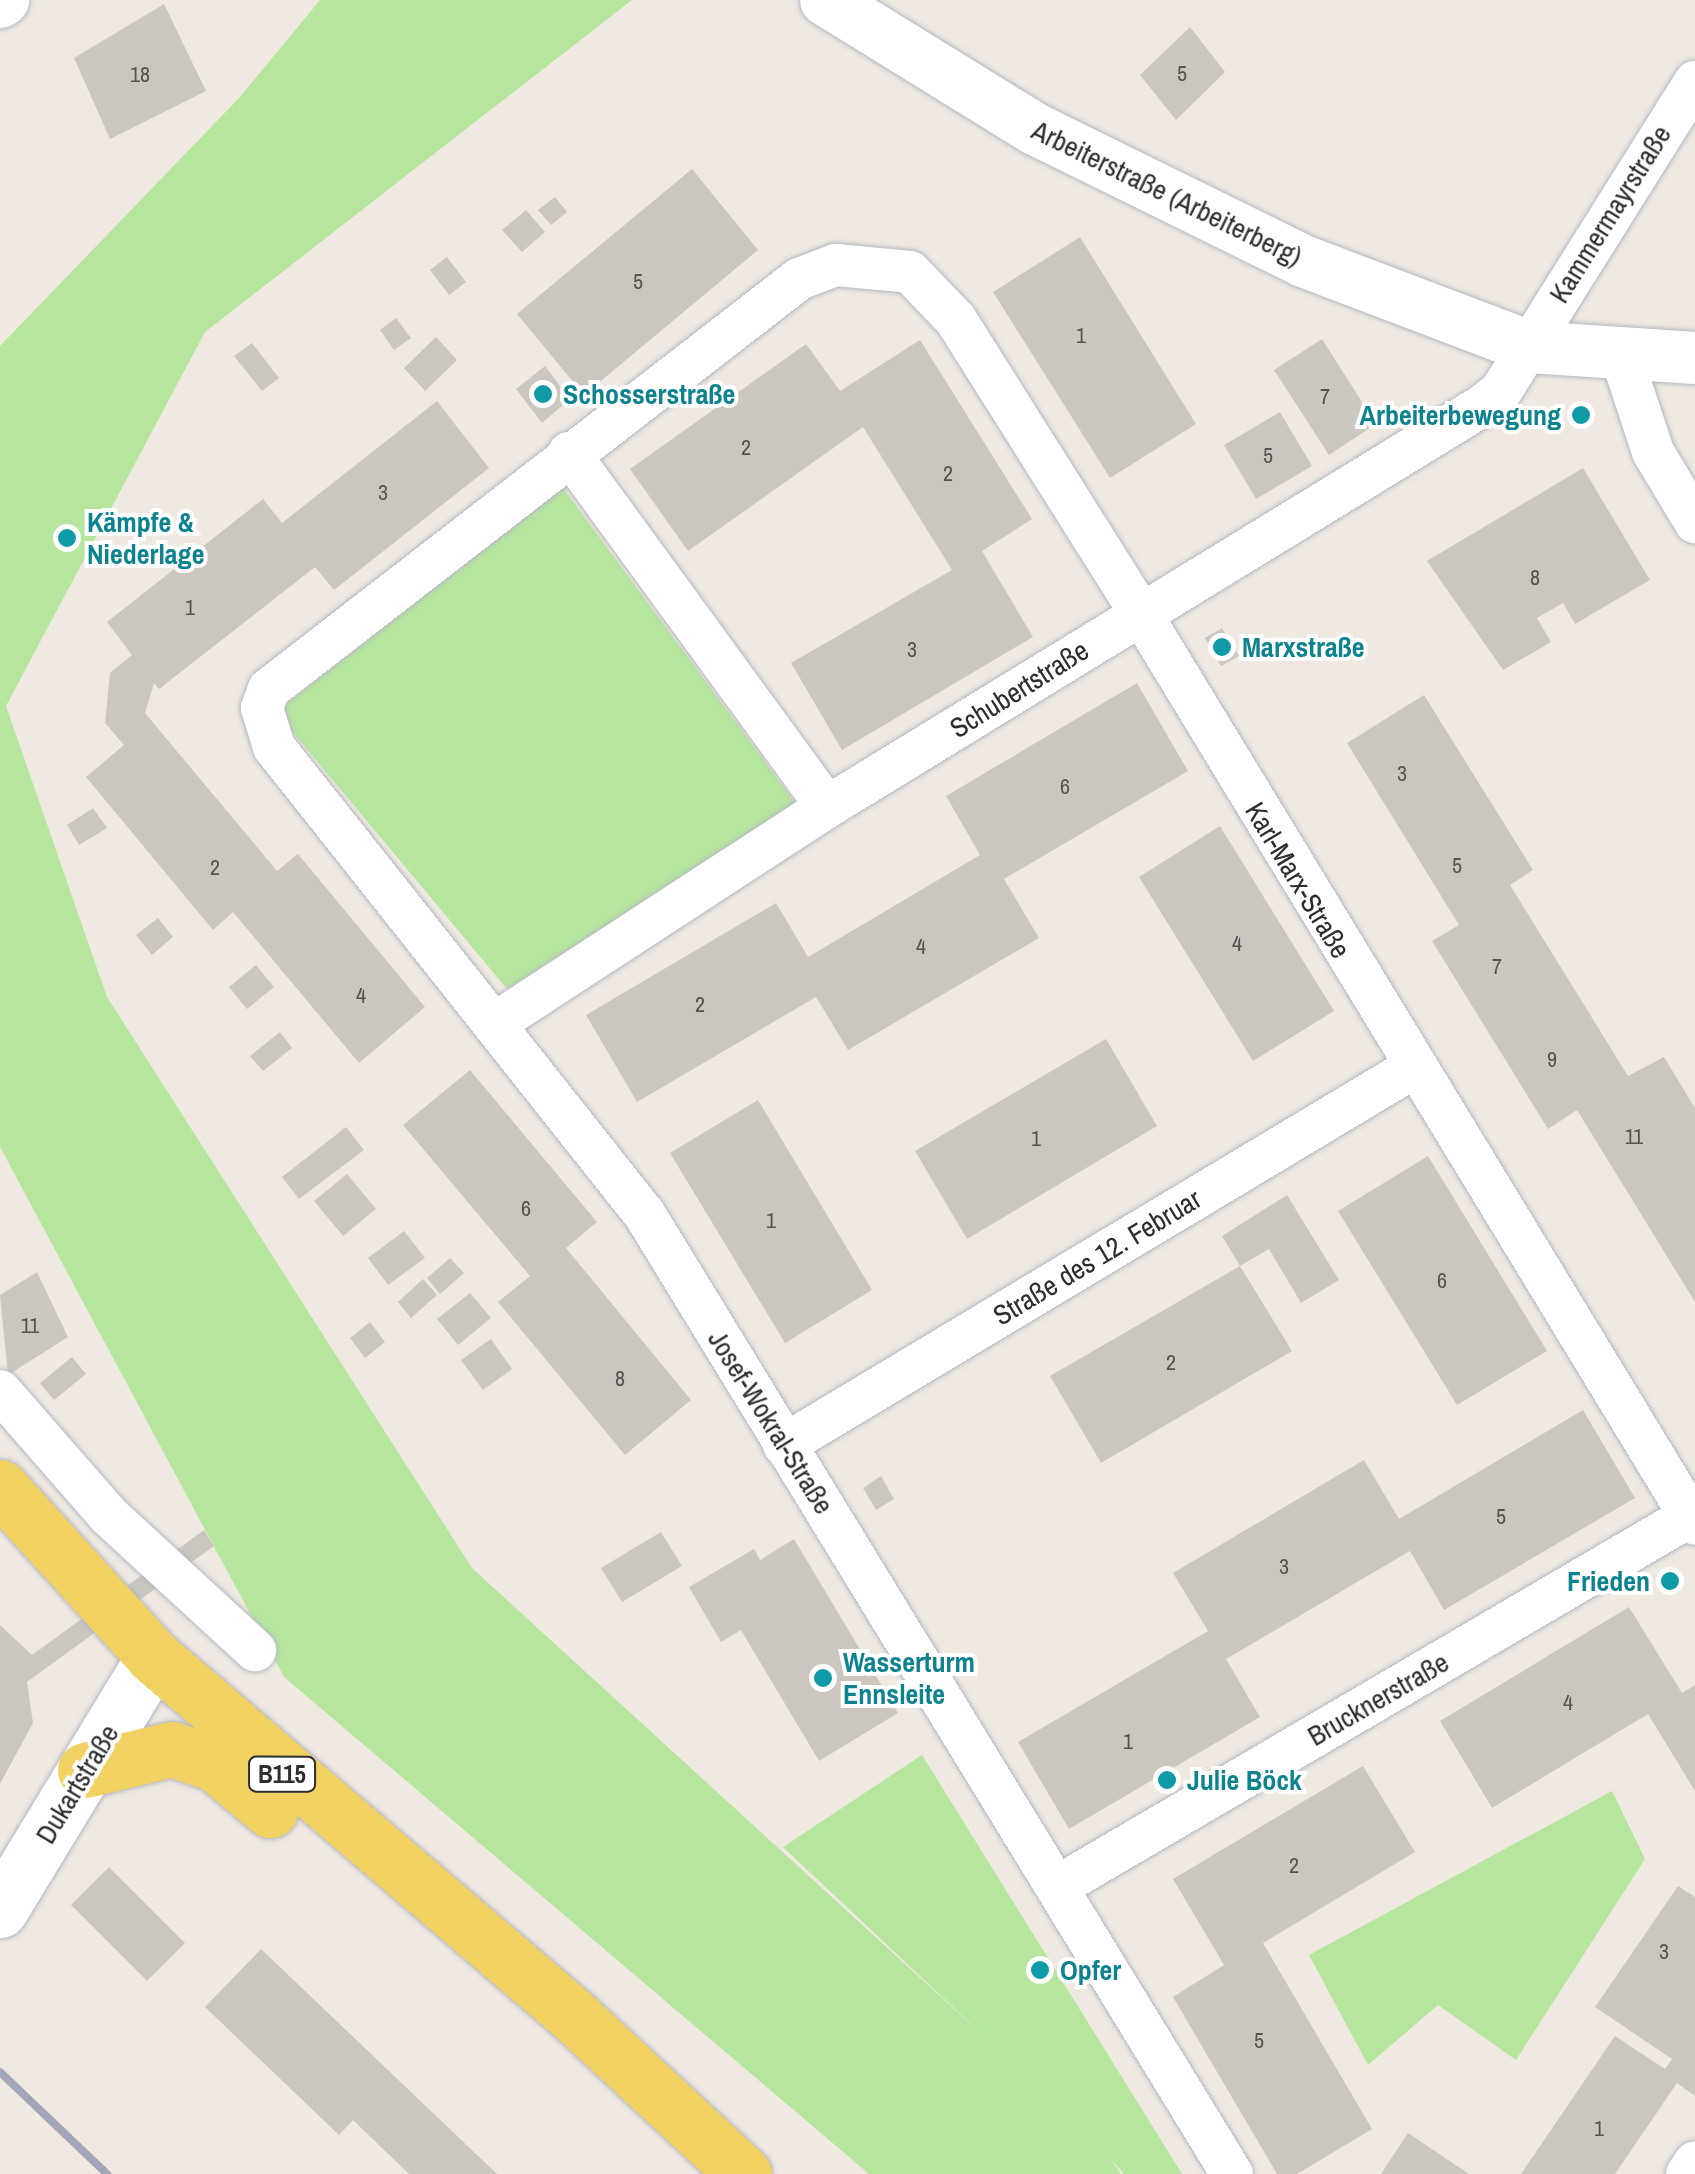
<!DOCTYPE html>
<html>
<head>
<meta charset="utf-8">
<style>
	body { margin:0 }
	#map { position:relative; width:1695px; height:2174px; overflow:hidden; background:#efe9e1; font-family:"Archivo Narrow",sans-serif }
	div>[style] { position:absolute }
	.green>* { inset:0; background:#b6e59e }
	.building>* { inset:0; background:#cbc7bf }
	.roads { filter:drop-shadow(0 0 2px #b4b7c1) drop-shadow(0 0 2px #b4b7c1) }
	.minor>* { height:42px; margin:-21px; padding:0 21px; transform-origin:21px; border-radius:21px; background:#fff }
	.tertiary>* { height:52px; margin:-26px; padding:0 26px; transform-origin:26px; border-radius:26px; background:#fff }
	.secondary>* { height:55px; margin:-27.5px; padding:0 27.5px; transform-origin:27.5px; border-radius:27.5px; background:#fff }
	.primary>* { height:55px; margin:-27.5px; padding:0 27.5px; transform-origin:27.5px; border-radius:27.5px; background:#f2d163 }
	.rail>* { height:8px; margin:-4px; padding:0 4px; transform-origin:4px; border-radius:4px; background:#a3a6b8 }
	.dots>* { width:28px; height:28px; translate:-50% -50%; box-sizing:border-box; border:5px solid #fff; border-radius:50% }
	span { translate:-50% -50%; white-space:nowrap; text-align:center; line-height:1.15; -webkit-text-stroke:8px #fff; paint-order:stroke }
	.number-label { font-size:22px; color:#555452 }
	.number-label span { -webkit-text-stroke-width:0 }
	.shield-label span { padding:2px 8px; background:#fff; border:2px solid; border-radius:8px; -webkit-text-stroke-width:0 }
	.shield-label { font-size:25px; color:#2e2e2e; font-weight:700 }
	.street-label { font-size:28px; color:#2e2e2e }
	.culture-label { font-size:28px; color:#0d838f; font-weight:700 }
	.left { translate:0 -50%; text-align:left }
	.right { translate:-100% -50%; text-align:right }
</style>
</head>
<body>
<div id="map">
	<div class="green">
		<i style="clip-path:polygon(320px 0,632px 0,205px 332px,6px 706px,107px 997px,472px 1568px,986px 2038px,783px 1847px,922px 1755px,1182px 2174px,1124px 2174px,1110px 2158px,1121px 2174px,869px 2174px,284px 1677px,0 1147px,0 346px,240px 97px)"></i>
		<i style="clip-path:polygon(563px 488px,796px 804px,507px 989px,276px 712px)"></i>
		<i style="clip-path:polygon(1612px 1791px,1645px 1859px,1516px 2060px,1438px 2005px,1368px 2065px,1309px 1955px)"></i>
	</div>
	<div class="building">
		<i style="clip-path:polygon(164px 4px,206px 91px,110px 139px,74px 58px)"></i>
		<i style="clip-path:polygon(1190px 27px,1225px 72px,1176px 120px,1140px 75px)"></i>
		<i style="clip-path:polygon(692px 169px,758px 250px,584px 395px,517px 314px)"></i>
		<i style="clip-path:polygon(555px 197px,567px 212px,551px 225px,538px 210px)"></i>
		<i style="clip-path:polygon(526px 210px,545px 232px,522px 252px,502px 230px)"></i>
		<i style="clip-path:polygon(1080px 237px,1196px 424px,1110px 478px,993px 292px)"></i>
		<i style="clip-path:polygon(447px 257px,466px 282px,449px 295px,430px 270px)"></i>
		<i style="clip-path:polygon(396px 318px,411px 338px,394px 350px,380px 330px)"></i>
		<i style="clip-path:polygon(436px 337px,457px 360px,425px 391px,404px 368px)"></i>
		<i style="clip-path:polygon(1322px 339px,1376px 424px,1329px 455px,1274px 370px)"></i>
		<i style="clip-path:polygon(920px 340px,1032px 519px,982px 551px,1033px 637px,842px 750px,791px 663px,952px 570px,863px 427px,688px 551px,630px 469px,806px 344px,840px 391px)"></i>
		<i style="clip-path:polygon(252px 343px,279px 378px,262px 391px,234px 356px)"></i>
		<i style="clip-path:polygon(545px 366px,570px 399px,542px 423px,516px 389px)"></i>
		<i style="clip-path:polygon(437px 401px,489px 468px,334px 590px,315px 567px,159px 689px,154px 683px,145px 713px,277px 871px,298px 854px,425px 1007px,359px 1063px,233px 912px,213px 930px,86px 777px,124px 745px,105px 723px,110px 673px,132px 655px,107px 622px,263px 499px,282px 523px)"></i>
		<i style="clip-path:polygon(1280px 412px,1312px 466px,1256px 499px,1224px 445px)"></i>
		<i style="clip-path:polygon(1583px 468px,1650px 580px,1575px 624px,1563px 603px,1537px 618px,1551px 642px,1503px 670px,1427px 561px)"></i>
		<i style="clip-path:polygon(1222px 628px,1239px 656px,1221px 666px,1205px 638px)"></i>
		<i style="clip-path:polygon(1137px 683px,1188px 771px,1004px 879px,1039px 938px,848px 1050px,816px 997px,637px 1102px,586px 1015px,776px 903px,808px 957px,980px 855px,946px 796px)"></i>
		<i style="clip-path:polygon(1424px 695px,1533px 870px,1510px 885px,1628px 1076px,1664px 1057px,1695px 1108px,1695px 1302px,1577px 1110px,1548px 1129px,1432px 941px,1459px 925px,1347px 743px)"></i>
		<i style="clip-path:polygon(93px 808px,107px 828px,79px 845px,67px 825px)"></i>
		<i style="clip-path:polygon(1220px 826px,1334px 1011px,1253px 1061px,1139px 877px)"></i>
		<i style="clip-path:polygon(158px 918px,173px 937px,152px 955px,136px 935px)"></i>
		<i style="clip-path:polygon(256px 965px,274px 987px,247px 1009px,229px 987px)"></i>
		<i style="clip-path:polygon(280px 1032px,292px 1048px,263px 1071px,250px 1056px)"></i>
		<i style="clip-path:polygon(1106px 1039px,1157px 1126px,967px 1239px,915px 1151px)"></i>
		<i style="clip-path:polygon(470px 1070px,597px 1222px,566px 1248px,691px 1400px,625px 1455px,498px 1302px,530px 1276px,403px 1125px)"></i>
		<i style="clip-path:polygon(758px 1100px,872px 1290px,785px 1343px,670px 1153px)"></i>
		<i style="clip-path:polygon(346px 1127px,364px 1150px,299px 1199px,282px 1177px)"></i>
		<i style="clip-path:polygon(1428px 1156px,1547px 1351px,1457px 1405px,1338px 1211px)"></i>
		<i style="clip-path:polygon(347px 1174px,376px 1209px,343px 1236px,314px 1201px)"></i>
		<i style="clip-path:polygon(1287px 1195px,1339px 1280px,1301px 1303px,1269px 1249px,1240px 1266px,1222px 1236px)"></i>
		<i style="clip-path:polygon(404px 1231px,425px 1258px,388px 1285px,368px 1258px)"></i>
		<i style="clip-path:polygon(450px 1258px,464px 1273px,440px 1294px,427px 1278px)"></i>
		<i style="clip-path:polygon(1240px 1266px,1292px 1351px,1101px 1463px,1050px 1376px)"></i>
		<i style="clip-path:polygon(37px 1272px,68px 1337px,8px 1375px,0 1295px)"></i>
		<i style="clip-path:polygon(423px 1279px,437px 1295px,411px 1318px,398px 1302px)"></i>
		<i style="clip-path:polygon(470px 1293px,491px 1318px,458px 1345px,437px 1319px)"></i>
		<i style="clip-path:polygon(370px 1322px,385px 1342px,365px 1358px,350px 1338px)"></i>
		<i style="clip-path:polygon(491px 1339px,512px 1369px,483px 1390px,461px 1360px)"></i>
		<i style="clip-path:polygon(72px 1357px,86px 1374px,54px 1400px,40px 1383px)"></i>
		<i style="clip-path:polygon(1583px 1410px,1635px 1498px,1444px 1610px,1410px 1551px,1226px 1659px,1260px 1717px,1069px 1829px,1018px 1742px,1208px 1631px,1173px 1573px,1364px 1460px,1399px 1519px)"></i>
		<i style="clip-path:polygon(881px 1476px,894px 1499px,876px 1510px,863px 1488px)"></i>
		<i style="clip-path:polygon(204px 1530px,214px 1546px,27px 1682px,33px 1723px,0 1784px,0 1625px,32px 1655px)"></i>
		<i style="clip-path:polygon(661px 1532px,682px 1566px,622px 1602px,601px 1568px)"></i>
		<i style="clip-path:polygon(794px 1539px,898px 1713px,819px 1761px,741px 1630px,721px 1642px,689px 1587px,754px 1549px,760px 1560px)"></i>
		<i style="clip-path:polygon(1629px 1607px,1682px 1693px,1695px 1685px,1695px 1791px,1648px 1714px,1492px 1808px,1440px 1721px)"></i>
		<i style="clip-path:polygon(1363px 1766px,1415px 1852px,1263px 1943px,1372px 2129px,1297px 2174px,1277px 2174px,1173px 1997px,1224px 1965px,1173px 1879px)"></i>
		<i style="clip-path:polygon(109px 1867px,185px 1943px,147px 1981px,71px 1905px)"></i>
		<i style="clip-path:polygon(1678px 1886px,1695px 1897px,1695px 2096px,1677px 2083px,1615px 2174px,1521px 2174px,1615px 2036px,1665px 2069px,1672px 2059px,1595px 2007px)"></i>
		<i style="clip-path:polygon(261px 1949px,497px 2174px,409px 2174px,353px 2120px,339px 2135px,205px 2007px)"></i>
		<i style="clip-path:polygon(1408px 2133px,1469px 2174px,1381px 2174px)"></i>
	</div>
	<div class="roads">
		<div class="minor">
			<i style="left:1621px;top:355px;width:102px;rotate:71.7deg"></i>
			<i style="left:1653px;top:452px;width:82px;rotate:59deg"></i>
			<i style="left:569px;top:453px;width:438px;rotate:53.9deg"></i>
			<i style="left:497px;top:1022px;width:394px;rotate:-33.1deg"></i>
			<i style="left:827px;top:807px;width:768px;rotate:-31.48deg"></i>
			<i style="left:1482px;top:406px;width:24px;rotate:-38deg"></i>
			<i style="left:1501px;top:391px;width:365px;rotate:-57.9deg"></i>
			<i style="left:0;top:1391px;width:164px;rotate:48.9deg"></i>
			<i style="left:108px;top:1515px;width:200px;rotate:42.6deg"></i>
			<i style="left:784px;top:1445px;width:731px;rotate:-30.95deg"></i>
			<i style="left:1062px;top:1884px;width:734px;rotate:-30.37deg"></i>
			<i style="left:1232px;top:2174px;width:1124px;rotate:-121.47deg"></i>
			<i style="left:645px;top:1215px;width:597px;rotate:-128.41deg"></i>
			<i style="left:274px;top:747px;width:41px;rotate:-107.1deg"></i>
			<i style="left:262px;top:708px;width:20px;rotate:-70deg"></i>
			<i style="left:269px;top:689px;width:670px;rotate:-37.72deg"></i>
			<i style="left:799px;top:279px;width:40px;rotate:-21deg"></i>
			<i style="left:836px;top:265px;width:74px;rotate:5.4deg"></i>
			<i style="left:910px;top:272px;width:66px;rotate:46.2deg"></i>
			<i style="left:956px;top:320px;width:347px;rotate:57.8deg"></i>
			<i style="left:1141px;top:614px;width:1065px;rotate:58.67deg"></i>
			<i style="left:1687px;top:2174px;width:14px;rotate:-56deg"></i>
		</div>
		<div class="tertiary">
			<i style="left:826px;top:0;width:246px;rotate:31.7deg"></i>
			<i style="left:1035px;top:129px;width:299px;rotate:26.2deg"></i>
			<i style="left:1303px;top:261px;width:242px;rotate:20.8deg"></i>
			<i style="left:1529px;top:347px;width:166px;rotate:3.8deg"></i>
			<i style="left:0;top:2px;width:4px;rotate:-34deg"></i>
		</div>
		<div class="secondary">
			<i style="left:0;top:1910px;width:296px;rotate:-58.7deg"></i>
		</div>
		<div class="primary">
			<i style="left:0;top:1487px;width:229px;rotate:47.8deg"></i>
			<i style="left:154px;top:1657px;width:553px;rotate:40.52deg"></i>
			<i style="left:574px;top:2016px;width:232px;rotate:42.9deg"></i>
			<i style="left:85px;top:1770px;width:89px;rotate:-13.6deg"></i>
			<i style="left:172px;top:1749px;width:46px;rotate:19.2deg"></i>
			<i style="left:215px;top:1764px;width:72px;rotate:39.9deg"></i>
		</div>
	</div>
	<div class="rail">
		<i style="left:0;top:2072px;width:148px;rotate:43.6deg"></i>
	</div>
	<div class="dots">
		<i style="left:543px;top:394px;background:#0f9aa8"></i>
		<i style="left:1581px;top:415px;background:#0f9aa8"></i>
		<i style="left:67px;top:538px;background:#0f9aa8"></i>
		<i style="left:1222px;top:647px;background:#0f9aa8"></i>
		<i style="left:1670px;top:1581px;background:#0f9aa8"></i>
		<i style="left:823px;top:1678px;background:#0f9aa8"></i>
		<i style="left:1167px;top:1780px;background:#0f9aa8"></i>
		<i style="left:1040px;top:1970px;background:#0f9aa8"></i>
	</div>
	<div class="number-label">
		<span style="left:1182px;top:74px">5</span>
		<span style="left:140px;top:75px">18</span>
		<span style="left:638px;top:282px">5</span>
		<span style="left:1081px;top:336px">1</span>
		<span style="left:1325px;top:397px">7</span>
		<span style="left:746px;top:448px">2</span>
		<span style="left:1268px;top:456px">5</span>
		<span style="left:948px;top:474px">2</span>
		<span style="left:383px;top:493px">3</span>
		<span style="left:1535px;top:578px">8</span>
		<span style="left:190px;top:608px">1</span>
		<span style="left:912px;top:650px">3</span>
		<span style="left:1402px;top:774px">3</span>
		<span style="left:1065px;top:787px">6</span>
		<span style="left:1457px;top:866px">5</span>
		<span style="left:215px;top:868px">2</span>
		<span style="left:1237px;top:944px">4</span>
		<span style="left:921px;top:947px">4</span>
		<span style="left:1497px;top:967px">7</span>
		<span style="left:361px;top:996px">4</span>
		<span style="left:700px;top:1005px">2</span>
		<span style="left:1552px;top:1060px">9</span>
		<span style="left:1634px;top:1137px">11</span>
		<span style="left:1036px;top:1139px">1</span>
		<span style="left:526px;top:1209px">6</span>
		<span style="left:771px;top:1221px">1</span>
		<span style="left:1442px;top:1281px">6</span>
		<span style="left:30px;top:1326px">11</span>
		<span style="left:1171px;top:1363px">2</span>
		<span style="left:620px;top:1379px">8</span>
		<span style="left:1501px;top:1517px">5</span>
		<span style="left:1284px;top:1567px">3</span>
		<span style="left:1568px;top:1703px">4</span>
		<span style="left:1128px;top:1742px">1</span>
		<span style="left:1294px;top:1866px">2</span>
		<span style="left:1664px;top:1952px">3</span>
		<span style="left:1259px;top:2041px">5</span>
		<span style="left:1599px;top:2129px">1</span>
	</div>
	<div class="shield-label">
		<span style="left:282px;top:1774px">B115</span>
	</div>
	<div class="street-label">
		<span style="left:1167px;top:193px;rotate:26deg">Arbeiterstraße (Arbeiterberg)</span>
		<span style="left:1610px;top:214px;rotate:-58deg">Kammermayrstraße</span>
		<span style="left:1019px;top:689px;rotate:-32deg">Schubertstraße</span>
		<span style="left:1298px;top:880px;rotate:59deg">Karl-Marx-Straße</span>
		<span style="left:1097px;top:1257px;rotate:-31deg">Straße des 12. Februar</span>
		<span style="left:771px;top:1422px;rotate:58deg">Josef-Wokral-Straße</span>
		<span style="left:1378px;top:1699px;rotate:-30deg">Brucknerstraße</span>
		<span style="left:77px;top:1784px;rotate:-59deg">Dukartstraße</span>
	</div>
	<div class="culture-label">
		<span class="left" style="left:563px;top:394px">Schosserstraße</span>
		<span class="right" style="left:1561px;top:415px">Arbeiterbewegung</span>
		<span class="left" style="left:87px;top:538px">Kämpfe &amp;<br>Niederlage</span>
		<span class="left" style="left:1242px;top:647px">Marxstraße</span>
		<span class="right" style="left:1650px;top:1581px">Frieden</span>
		<span class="left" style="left:843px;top:1678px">Wasserturm<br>Ennsleite</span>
		<span class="left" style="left:1187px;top:1780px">Julie Böck</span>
		<span class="left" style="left:1060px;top:1970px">Opfer</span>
	</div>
</div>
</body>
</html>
